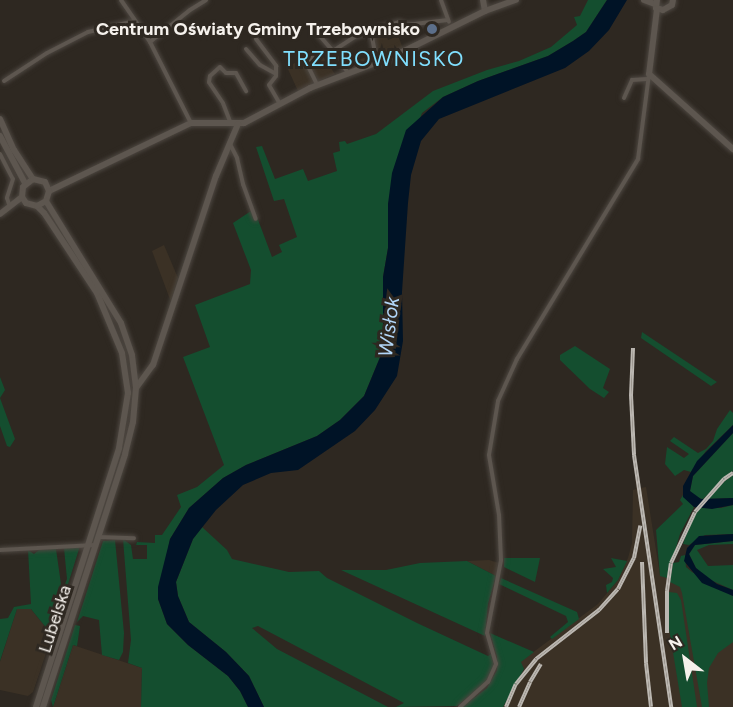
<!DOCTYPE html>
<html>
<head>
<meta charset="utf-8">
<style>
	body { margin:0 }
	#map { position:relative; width:733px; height:707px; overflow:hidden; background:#2e2821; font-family:Figtree,sans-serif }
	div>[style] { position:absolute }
	.built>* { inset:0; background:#3b3125 }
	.green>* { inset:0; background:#144e2f }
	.water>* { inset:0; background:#001326 }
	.roads { filter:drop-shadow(0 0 2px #4c4640) drop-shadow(0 0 2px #4c4640) }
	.street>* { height:4px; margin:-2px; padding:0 2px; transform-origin:2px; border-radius:2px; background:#5d564f }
	.secondary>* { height:6px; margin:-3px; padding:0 3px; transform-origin:3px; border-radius:3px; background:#5d564f }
	.rail>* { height:4px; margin-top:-2px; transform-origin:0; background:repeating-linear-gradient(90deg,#2e2821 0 4.5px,#bbb7b1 0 9px); box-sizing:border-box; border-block:2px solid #bbb7b1 }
	.dots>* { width:16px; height:16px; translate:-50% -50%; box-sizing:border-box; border:3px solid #2e2821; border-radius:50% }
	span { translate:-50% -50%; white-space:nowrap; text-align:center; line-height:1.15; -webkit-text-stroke:6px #2e2821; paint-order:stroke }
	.poi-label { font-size:18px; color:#f5f1ec; font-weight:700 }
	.right { translate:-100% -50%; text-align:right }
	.street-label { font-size:18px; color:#f5f1ec }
	.water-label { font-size:20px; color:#b2d6f8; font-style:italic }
	.quarter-label { font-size:21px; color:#80dffe; letter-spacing:1.5px }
	.north { position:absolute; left:655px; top:629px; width:60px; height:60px; -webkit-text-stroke:4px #2e2821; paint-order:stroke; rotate:329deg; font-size:16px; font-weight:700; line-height:24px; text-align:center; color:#f5f1ec }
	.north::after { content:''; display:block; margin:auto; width:21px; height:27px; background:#f5f1ec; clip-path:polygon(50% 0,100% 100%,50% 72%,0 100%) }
</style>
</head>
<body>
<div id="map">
	<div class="built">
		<i style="clip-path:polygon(384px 29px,388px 40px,398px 36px,403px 48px,360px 66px,358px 60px,375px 54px,373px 37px)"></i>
		<i style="clip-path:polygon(322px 55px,335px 74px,298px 91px,287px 67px,305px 58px,308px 62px)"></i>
		<i style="clip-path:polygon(164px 245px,178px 278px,171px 302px,152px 251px)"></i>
		<i style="clip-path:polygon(632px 348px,635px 348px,632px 395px,635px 454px,640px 488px,646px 487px,660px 575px,684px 584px,733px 621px,733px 707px,503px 707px,524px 669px,520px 662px,598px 604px,618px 580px,628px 558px,632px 543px,633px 490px,636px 489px,630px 408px)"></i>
		<i style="clip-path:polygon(489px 560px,499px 563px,496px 576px,467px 561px)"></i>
		<i style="clip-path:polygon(17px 609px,31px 609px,52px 635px,33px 692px,28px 696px,0 690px,0 662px)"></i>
		<i style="clip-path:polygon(73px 645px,142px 668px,141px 707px,53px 707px)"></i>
	</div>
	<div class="green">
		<i style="clip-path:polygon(588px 0,607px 0,586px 32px,573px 41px,548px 56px,478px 81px,443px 97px,422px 113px,388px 204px,388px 248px,383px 277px,383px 350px,364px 396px,340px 420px,317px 436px,246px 465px,223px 478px,189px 508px,170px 539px,158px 599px,167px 624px,188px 645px,228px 676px,240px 691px,248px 707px,141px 707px,142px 668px,128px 663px,131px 640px,123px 539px,131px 545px,133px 559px,147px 559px,147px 545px,136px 545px,137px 542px,155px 543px,155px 535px,162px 535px,181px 507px,177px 495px,197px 487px,224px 465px,183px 357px,210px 347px,195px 305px,250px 284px,251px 270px,233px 223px,254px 209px,272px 257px,282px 252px,279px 245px,297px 237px,284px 199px,274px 201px,256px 147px,262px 146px,275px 179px,303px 169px,308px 181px,337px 171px,333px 153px,340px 151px,339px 142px,345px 141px,347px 144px,376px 134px,433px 91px,487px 70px,519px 61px,551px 47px,577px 25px,574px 17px,580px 16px)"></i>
		<i style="clip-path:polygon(642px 332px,717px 382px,711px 386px,641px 338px)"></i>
		<i style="clip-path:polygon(575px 346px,610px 369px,603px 388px,609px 392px,604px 398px,590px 389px,560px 360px,560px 355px)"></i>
		<i style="clip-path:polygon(0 377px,5px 390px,0 398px,15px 439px,10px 447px,7px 446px,0 426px)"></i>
		<i style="clip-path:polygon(730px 410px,733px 413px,733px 425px,706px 451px,691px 472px,684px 470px,675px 476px,665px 464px,667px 447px,684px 458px,689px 454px,670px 441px,674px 437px,698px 453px,706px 449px,713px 441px,717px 429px)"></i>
		<i style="clip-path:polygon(733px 433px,733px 471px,703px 499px,696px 498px,690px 491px,693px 476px)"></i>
		<i style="clip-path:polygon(733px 475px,733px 498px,707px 499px,725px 481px)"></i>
		<i style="clip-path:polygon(683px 495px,694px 507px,680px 534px,667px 578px,660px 576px,656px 530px,683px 504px,680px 500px)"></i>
		<i style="clip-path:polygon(733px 505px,733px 534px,705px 535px,689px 545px,683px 544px,690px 523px,699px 508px,721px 508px)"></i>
		<i style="clip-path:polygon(202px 527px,227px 550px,232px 559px,289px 572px,319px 571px,327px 578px,417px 623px,488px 656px,491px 654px,494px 664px,486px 682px,457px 706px,396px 707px,404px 703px,258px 626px,252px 628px,277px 649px,388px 707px,264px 707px,249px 676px,226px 652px,189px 622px,178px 596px,176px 582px,193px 539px)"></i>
		<i style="clip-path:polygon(115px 540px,124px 633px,123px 652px,119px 660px,102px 655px,99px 620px,83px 616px,77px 622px,103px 541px)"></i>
		<i style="clip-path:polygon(733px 541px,733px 544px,709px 545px,697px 550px,708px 566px,733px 565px,733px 590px,706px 578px,696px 568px,689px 554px,695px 545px)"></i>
		<i style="clip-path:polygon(80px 546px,52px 635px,31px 609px,17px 609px,0 661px,0 619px,8px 618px,14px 607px,31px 604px,28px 550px,34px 554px,39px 550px,56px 549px,62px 591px,67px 579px,64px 548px)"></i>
		<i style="clip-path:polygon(685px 555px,686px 567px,692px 572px,733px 596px,733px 642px,718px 653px,709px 668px,707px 683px,709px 707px,702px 707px,682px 593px,680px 587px,670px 582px,673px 563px,679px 562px,681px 556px)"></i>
		<i style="clip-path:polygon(504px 558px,540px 558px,535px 582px,504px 567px)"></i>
		<i style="clip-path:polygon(611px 558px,627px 561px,618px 580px,607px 593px,606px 585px,612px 582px,613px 578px,603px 569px,616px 567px)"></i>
		<i style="clip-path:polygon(467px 561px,496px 576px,488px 604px,485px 636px,341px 570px,386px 570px,420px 563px)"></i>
		<i style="clip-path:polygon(501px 578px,577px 612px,579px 619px,552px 639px,550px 637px,568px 622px,566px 616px,499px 584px)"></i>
		<i style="clip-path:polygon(669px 592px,677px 593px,681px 600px,697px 707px,682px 707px,668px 622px)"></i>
		<i style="clip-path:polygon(75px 625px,80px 626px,77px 646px,73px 645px,53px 707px,51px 700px)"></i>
		<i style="clip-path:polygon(490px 633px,534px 652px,521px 662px,524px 669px,503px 707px,462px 707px,487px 688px,497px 670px,497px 657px)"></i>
	</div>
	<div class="water">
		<i style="clip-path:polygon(607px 0,627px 0,609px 30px,589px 51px,565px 68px,439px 119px,421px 141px,411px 175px,408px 203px,402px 292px,403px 341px,397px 376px,375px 410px,355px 431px,298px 470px,271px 473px,243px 485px,216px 510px,193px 539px,176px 582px,178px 596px,189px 622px,226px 652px,249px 676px,264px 707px,248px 707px,240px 691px,228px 676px,188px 645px,167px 624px,158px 599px,158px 587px,170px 539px,189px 508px,223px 478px,246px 465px,317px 436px,340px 420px,364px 396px,383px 350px,383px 277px,388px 248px,388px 204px,392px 173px,406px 130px,443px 97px,478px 81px,548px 56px,573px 41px,586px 32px)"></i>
		<i style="clip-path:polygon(733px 425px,733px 433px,693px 476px,690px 491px,701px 499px,733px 498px,733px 505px,712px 509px,694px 507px,683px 497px,683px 486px,697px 461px)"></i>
		<i style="clip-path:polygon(733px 534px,733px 541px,695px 545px,689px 554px,696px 568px,717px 584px,733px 590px,733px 596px,702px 583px,684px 561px,687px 548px,699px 536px)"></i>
	</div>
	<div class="roads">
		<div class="street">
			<i style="left:121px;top:0;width:51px;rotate:55.4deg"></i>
			<i style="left:150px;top:42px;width:91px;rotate:63.2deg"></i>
			<i style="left:441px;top:0;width:23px;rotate:70deg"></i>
			<i style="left:371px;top:32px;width:32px;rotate:79deg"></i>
			<i style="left:319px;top:35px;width:21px;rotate:49deg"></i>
			<i style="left:256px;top:39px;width:34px;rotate:53deg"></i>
			<i style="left:276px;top:66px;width:10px;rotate:90deg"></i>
			<i style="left:276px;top:76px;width:11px;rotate:128deg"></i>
			<i style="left:269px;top:85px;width:22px;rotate:60deg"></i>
			<i style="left:150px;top:42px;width:51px;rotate:-38.7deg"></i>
			<i style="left:190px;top:10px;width:19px;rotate:-32deg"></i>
			<i style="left:246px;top:49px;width:21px;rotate:49deg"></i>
			<i style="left:260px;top:65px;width:18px;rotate:29deg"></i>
			<i style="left:313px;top:57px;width:9px;rotate:144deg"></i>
			<i style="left:306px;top:62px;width:25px;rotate:64deg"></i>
			<i style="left:348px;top:73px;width:27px;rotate:-124deg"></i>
			<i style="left:333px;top:51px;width:27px;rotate:-33deg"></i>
			<i style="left:356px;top:36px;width:45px;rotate:-18deg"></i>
			<i style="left:399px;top:22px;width:8px;rotate:23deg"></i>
			<i style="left:406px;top:25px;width:42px;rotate:-6.8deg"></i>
			<i style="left:4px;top:81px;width:51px;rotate:-33.1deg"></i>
			<i style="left:47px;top:53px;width:46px;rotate:-27.1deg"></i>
			<i style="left:88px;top:32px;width:48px;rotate:-13.2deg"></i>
			<i style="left:624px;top:98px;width:20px;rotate:-66deg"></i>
			<i style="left:632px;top:80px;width:15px;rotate:-4deg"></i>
			<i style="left:231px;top:124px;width:22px;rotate:-111deg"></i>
			<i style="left:223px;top:103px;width:25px;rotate:-124deg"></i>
			<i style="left:209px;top:82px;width:6px;rotate:-81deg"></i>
			<i style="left:210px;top:76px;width:13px;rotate:-42deg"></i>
			<i style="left:220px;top:67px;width:8px;rotate:45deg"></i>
			<i style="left:226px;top:73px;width:10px"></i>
			<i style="left:236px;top:73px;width:21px;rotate:61deg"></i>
			<i style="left:230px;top:144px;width:16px;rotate:63deg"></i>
			<i style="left:237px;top:158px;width:27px;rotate:77deg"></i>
			<i style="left:243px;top:184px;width:37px;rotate:70deg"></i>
			<i style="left:0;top:154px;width:28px;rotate:63deg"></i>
			<i style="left:13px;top:179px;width:20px;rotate:108deg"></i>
			<i style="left:7px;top:198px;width:9px;rotate:72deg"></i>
			<i style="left:98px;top:537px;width:36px;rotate:2deg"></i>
			<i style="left:0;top:550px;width:95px;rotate:-3deg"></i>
			<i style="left:460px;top:707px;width:38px;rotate:-42deg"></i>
			<i style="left:488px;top:682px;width:20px;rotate:-66deg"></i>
			<i style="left:496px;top:664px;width:32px;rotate:-106deg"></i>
			<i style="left:487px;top:633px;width:74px;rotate:-79.1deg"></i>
			<i style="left:501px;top:560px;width:45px;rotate:-92.5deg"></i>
			<i style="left:499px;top:515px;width:61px;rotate:-99.5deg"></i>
			<i style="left:489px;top:455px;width:55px;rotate:-80.5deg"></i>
			<i style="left:498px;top:401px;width:46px;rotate:-65.7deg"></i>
			<i style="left:517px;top:359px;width:234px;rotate:-58.8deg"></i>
			<i style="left:638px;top:159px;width:86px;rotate:-82.6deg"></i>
		</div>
		<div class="secondary">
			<i style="left:483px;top:0;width:11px;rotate:80deg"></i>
			<i style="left:644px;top:0;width:12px;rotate:20deg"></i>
			<i style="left:657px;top:0;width:8px;rotate:97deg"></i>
			<i style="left:656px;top:8px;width:7px;rotate:16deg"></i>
			<i style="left:663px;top:10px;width:10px;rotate:-29deg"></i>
			<i style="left:672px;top:5px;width:5px;rotate:-79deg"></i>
			<i style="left:657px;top:9px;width:65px;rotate:97deg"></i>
			<i style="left:649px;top:74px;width:113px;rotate:41.8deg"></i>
			<i style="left:0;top:119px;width:34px;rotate:66deg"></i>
			<i style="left:14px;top:150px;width:35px;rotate:57deg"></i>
			<i style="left:0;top:136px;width:53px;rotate:62deg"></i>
			<i style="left:49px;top:191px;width:157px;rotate:-25.6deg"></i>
			<i style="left:191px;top:123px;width:53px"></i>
			<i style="left:244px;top:123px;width:75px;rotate:-27.9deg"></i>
			<i style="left:310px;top:88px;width:90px;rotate:-20.9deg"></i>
			<i style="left:394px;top:56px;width:102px;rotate:-26.3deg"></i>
			<i style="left:485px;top:11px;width:33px;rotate:-20deg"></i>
			<i style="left:0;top:214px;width:28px;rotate:-38deg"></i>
			<i style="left:136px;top:388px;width:29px;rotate:-54deg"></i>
			<i style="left:153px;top:365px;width:199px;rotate:-71.6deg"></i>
			<i style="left:216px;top:176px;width:56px;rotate:-67.1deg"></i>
			<i style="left:36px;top:707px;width:272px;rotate:-72.2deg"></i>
			<i style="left:119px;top:448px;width:56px;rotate:-80.7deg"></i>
			<i style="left:128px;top:393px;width:40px;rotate:-98.5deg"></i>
			<i style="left:122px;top:353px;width:65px;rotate:-112.6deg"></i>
			<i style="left:97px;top:293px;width:96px;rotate:-123.5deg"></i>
			<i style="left:44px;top:213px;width:10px;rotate:-135deg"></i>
			<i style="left:37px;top:206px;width:11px;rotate:-165deg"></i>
			<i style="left:26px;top:203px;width:7px;rotate:-124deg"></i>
			<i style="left:22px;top:197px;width:10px;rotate:-84deg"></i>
			<i style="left:23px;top:187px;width:13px;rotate:-39deg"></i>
			<i style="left:33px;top:179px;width:12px;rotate:14deg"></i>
			<i style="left:45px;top:182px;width:10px;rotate:66deg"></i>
			<i style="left:49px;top:191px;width:10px;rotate:107deg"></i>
			<i style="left:46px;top:201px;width:10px;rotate:151deg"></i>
			<i style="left:43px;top:707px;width:266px;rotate:-72deg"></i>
			<i style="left:125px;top:454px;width:33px;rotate:-76deg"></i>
			<i style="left:133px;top:422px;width:34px;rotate:-85deg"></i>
			<i style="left:136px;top:388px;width:33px;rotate:-97deg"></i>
			<i style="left:132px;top:355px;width:34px;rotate:-109deg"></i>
			<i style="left:121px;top:323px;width:143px;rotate:-121.6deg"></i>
		</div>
	</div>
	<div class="rail">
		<i style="left:633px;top:348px;width:47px;rotate:92.4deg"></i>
		<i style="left:631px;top:395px;width:60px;rotate:87.1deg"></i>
		<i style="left:634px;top:455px;width:255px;rotate:81.6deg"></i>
		<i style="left:642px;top:562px;width:101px;rotate:87.7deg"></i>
		<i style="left:646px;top:663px;width:44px;rotate:83.5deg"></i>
		<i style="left:667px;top:633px;width:42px;rotate:-90deg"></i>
		<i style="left:667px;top:591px;width:28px;rotate:-82deg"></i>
		<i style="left:671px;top:563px;width:56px;rotate:-64.8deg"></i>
		<i style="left:695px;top:512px;width:44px;rotate:-48.7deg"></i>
		<i style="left:724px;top:479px;width:11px;rotate:-34deg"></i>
		<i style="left:506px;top:707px;width:25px;rotate:-67deg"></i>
		<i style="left:516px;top:684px;width:32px;rotate:-51deg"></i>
		<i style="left:536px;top:659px;width:80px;rotate:-37.9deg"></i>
		<i style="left:599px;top:610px;width:28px;rotate:-48deg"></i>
		<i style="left:618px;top:589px;width:35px;rotate:-63deg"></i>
		<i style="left:634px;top:558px;width:33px;rotate:-79deg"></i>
		<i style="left:519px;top:707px;width:27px;rotate:-66deg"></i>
		<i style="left:530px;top:682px;width:21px;rotate:-59deg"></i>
	</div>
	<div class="dots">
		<i style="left:432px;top:29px;background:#5c6f8a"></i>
	</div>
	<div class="poi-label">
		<span class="right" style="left:420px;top:29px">Centrum Oświaty Gminy Trzebownisko</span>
	</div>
	<div class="street-label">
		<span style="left:55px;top:619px;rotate:-72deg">Lubelska</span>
	</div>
	<div class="water-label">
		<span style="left:389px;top:327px;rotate:-83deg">Wisłok</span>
	</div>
	<div class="quarter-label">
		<span style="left:374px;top:59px">TRZEBOWNISKO</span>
	</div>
	<div class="north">N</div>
</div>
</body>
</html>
